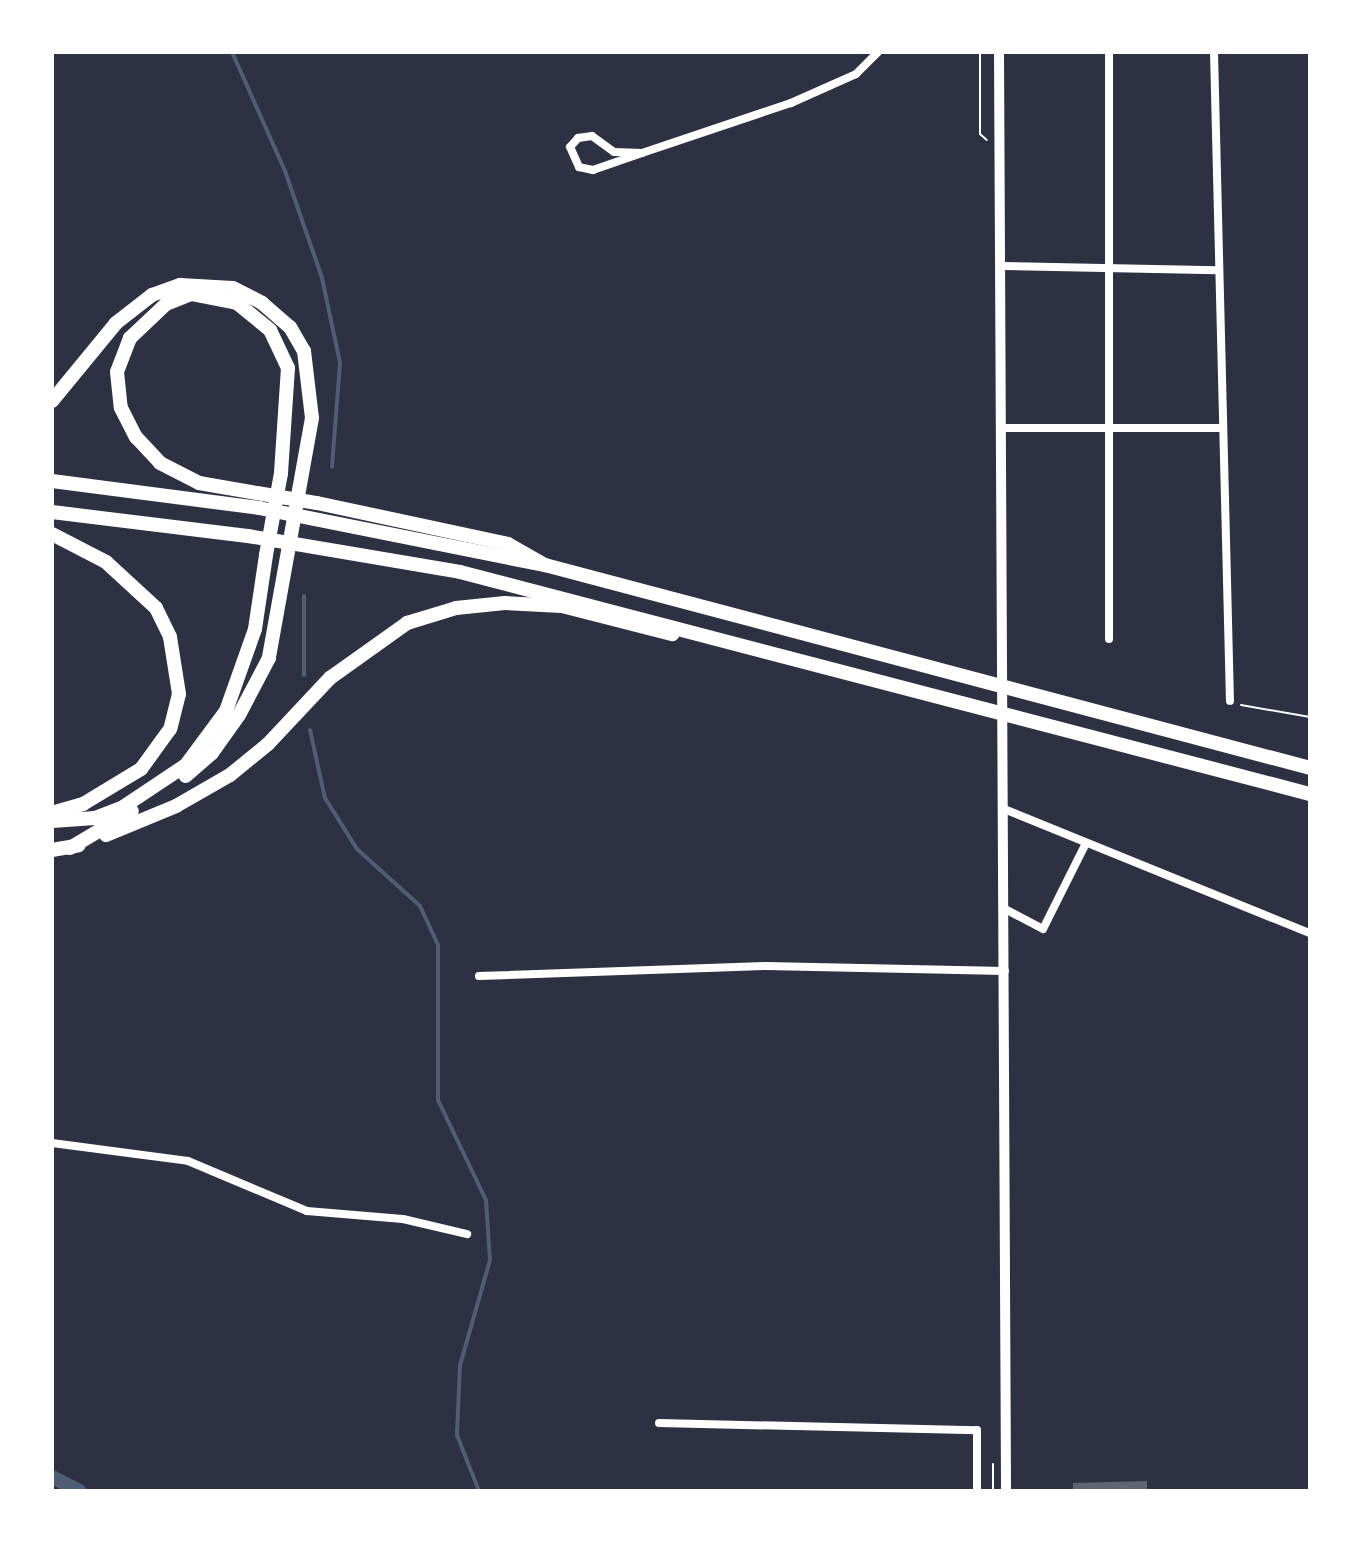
<!DOCTYPE html>
<html>
<head>
<meta charset="utf-8">
<style>
	body { margin:0 }
	#map { position:relative; width:1362px; height:1543px; overflow:hidden; background:#2d3142; font-family:Figtree,sans-serif }
	div>[style] { position:absolute }
	.stream>* { height:4px; margin:-2px; padding:0 2px; transform-origin:2px; border-radius:2px; background:#4f5d75 }
	.canal>* { height:14px; margin:-7px; padding:0 7px; transform-origin:7px; border-radius:7px; background:#4f5d75 }
	.building>* { inset:0; background:#626471 }
	.path>* { height:2px; margin:-1px; padding:0 1px; transform-origin:1px; border-radius:1px; background:#fff }
	.minor>* { height:8px; margin:-4px; padding:0 4px; transform-origin:4px; border-radius:4px; background:#fff }
	.tertiary>* { height:10px; margin:-5px; padding:0 5px; transform-origin:5px; border-radius:5px; background:#fff }
	.motorway>* { height:14px; margin:-7px; padding:0 7px; transform-origin:7px; border-radius:7px; background:#fff }
	span { translate:-50% -50%; white-space:nowrap; text-align:center; line-height:1.15; -webkit-text-stroke:7px #fff; paint-order:stroke }
	.frame { position:absolute; inset:0; border:54px solid #fff; pointer-events:none }
</style>
</head>
<body>
<div id="map">
	<div class="stream">
		<i style="left:232px;top:52px;width:130px;rotate:66deg"></i>
		<i style="left:285px;top:171px;width:113px;rotate:70.9deg"></i>
		<i style="left:322px;top:278px;width:87px;rotate:78deg"></i>
		<i style="left:340px;top:363px;width:104px;rotate:94.4deg"></i>
		<i style="left:304px;top:675px;width:79px;rotate:-90deg"></i>
		<i style="left:310px;top:730px;width:70px;rotate:77.6deg"></i>
		<i style="left:325px;top:798px;width:60px;rotate:57.9deg"></i>
		<i style="left:357px;top:849px;width:85px;rotate:42.1deg"></i>
		<i style="left:420px;top:906px;width:43px;rotate:65.2deg"></i>
		<i style="left:438px;top:945px;width:155px;rotate:90deg"></i>
		<i style="left:438px;top:1100px;width:111px;rotate:64.4deg"></i>
		<i style="left:486px;top:1200px;width:60px;rotate:86.2deg"></i>
		<i style="left:490px;top:1260px;width:109px;rotate:105.9deg"></i>
		<i style="left:460px;top:1365px;width:70px;rotate:92.5deg"></i>
		<i style="left:457px;top:1435px;width:60px;rotate:68.6deg"></i>
	</div>
	<div class="canal">
		<i style="left:52px;top:1477px;width:31px;rotate:27deg"></i>
	</div>
	<div class="building">
		<i style="clip-path:polygon(1147px 1481px,1147px 1491px,1073px 1491px,1073px 1483px)"></i>
	</div>
	<div class="path">
		<i style="left:980px;top:52px;width:82px;rotate:90deg"></i>
		<i style="left:980px;top:134px;width:9px;rotate:41deg"></i>
		<i style="left:1241px;top:705px;width:70px;rotate:9.9deg"></i>
		<i style="left:993px;top:1491px;width:27px;rotate:-90deg"></i>
	</div>
	<div class="minor">
		<i style="left:1109px;top:52px;width:587px;rotate:90deg"></i>
		<i style="left:1214px;top:52px;width:649px;rotate:88.59deg"></i>
		<i style="left:592px;top:136px;width:27px;rotate:36deg"></i>
		<i style="left:614px;top:152px;width:28px;rotate:2deg"></i>
		<i style="left:642px;top:153px;width:52px;rotate:160.9deg"></i>
		<i style="left:593px;top:170px;width:14px;rotate:-168deg"></i>
		<i style="left:579px;top:167px;width:22px;rotate:-114deg"></i>
		<i style="left:570px;top:147px;width:12px;rotate:-48deg"></i>
		<i style="left:578px;top:138px;width:14px;rotate:-8deg"></i>
		<i style="left:642px;top:153px;width:157px;rotate:-18.6deg"></i>
		<i style="left:791px;top:103px;width:71px;rotate:-24deg"></i>
		<i style="left:856px;top:74px;width:31px;rotate:-45deg"></i>
		<i style="left:1002px;top:266px;width:215px;rotate:1.1deg"></i>
		<i style="left:1005px;top:428px;width:217px"></i>
		<i style="left:1004px;top:809px;width:330px;rotate:22.1deg"></i>
		<i style="left:1005px;top:909px;width:43px;rotate:27.8deg"></i>
		<i style="left:1043px;top:929px;width:96px;rotate:-63.4deg"></i>
		<i style="left:479px;top:976px;width:287px;rotate:-2deg"></i>
		<i style="left:766px;top:966px;width:239px;rotate:1.2deg"></i>
		<i style="left:52px;top:1143px;width:137px;rotate:7.5deg"></i>
		<i style="left:188px;top:1161px;width:129px;rotate:22.8deg"></i>
		<i style="left:307px;top:1211px;width:96px;rotate:4.8deg"></i>
		<i style="left:403px;top:1219px;width:66px;rotate:13.2deg"></i>
		<i style="left:659px;top:1423px;width:318px;rotate:1.3deg"></i>
		<i style="left:977px;top:1430px;width:61px;rotate:90deg"></i>
	</div>
	<div class="tertiary">
		<i style="left:999px;top:52px;width:1439px;rotate:89.72deg"></i>
	</div>
	<div class="motorway">
		<i style="left:52px;top:401px;width:101px;rotate:-50.6deg"></i>
		<i style="left:116px;top:323px;width:46px;rotate:-37.9deg"></i>
		<i style="left:152px;top:295px;width:30px;rotate:-20deg"></i>
		<i style="left:180px;top:285px;width:53px;rotate:3.2deg"></i>
		<i style="left:233px;top:288px;width:33px;rotate:27deg"></i>
		<i style="left:262px;top:303px;width:37px;rotate:41deg"></i>
		<i style="left:290px;top:327px;width:28px;rotate:60deg"></i>
		<i style="left:304px;top:351px;width:67px;rotate:83.2deg"></i>
		<i style="left:312px;top:418px;width:244px;rotate:100.2deg"></i>
		<i style="left:269px;top:658px;width:64px;rotate:117.8deg"></i>
		<i style="left:239px;top:715px;width:47px;rotate:125.4deg"></i>
		<i style="left:212px;top:753px;width:35px;rotate:139deg"></i>
		<i style="left:52px;top:481px;width:209px;rotate:7.4deg"></i>
		<i style="left:259px;top:508px;width:292px;rotate:11.3deg"></i>
		<i style="left:545px;top:565px;width:791px;rotate:14.86deg"></i>
		<i style="left:52px;top:512px;width:197px;rotate:7deg"></i>
		<i style="left:248px;top:536px;width:215px;rotate:9.6deg"></i>
		<i style="left:460px;top:572px;width:879px;rotate:14.64deg"></i>
		<i style="left:52px;top:534px;width:61px;rotate:27.4deg"></i>
		<i style="left:106px;top:562px;width:68px;rotate:42.6deg"></i>
		<i style="left:156px;top:608px;width:32px;rotate:64deg"></i>
		<i style="left:170px;top:637px;width:58px;rotate:81deg"></i>
		<i style="left:179px;top:694px;width:36px;rotate:104deg"></i>
		<i style="left:170px;top:729px;width:49px;rotate:125.9deg"></i>
		<i style="left:141px;top:769px;width:68px;rotate:148.9deg"></i>
		<i style="left:83px;top:804px;width:32px;rotate:164deg"></i>
		<i style="left:52px;top:821px;width:43px;rotate:-4deg"></i>
		<i style="left:95px;top:818px;width:30px;rotate:-21deg"></i>
		<i style="left:123px;top:807px;width:76px;rotate:-33.7deg"></i>
		<i style="left:186px;top:765px;width:67px;rotate:-53.5deg"></i>
		<i style="left:226px;top:711px;width:87px;rotate:-70.5deg"></i>
		<i style="left:255px;top:629px;width:75px;rotate:-81.5deg"></i>
		<i style="left:266px;top:555px;width:83px;rotate:-79.6deg"></i>
		<i style="left:281px;top:473px;width:105px;rotate:-86.2deg"></i>
		<i style="left:288px;top:368px;width:42px;rotate:-115.3deg"></i>
		<i style="left:270px;top:330px;width:43px;rotate:-140.7deg"></i>
		<i style="left:237px;top:303px;width:47px;rotate:-168.9deg"></i>
		<i style="left:191px;top:294px;width:27px;rotate:158deg"></i>
		<i style="left:166px;top:304px;width:50px;rotate:136.6deg"></i>
		<i style="left:130px;top:338px;width:36px;rotate:111deg"></i>
		<i style="left:117px;top:372px;width:36px;rotate:84deg"></i>
		<i style="left:121px;top:408px;width:33px;rotate:63deg"></i>
		<i style="left:136px;top:437px;width:35px;rotate:47deg"></i>
		<i style="left:160px;top:463px;width:44px;rotate:27.1deg"></i>
		<i style="left:199px;top:483px;width:59px;rotate:9.8deg"></i>
		<i style="left:257px;top:493px;width:61px;rotate:9.5deg"></i>
		<i style="left:317px;top:503px;width:195px;rotate:12.1deg"></i>
		<i style="left:508px;top:544px;width:43px;rotate:29.6deg"></i>
		<i style="left:106px;top:835px;width:76px;rotate:-22.5deg"></i>
		<i style="left:176px;top:806px;width:62px;rotate:-29.9deg"></i>
		<i style="left:230px;top:775px;width:49px;rotate:-39.2deg"></i>
		<i style="left:268px;top:744px;width:91px;rotate:-46.8deg"></i>
		<i style="left:330px;top:678px;width:95px;rotate:-35.5deg"></i>
		<i style="left:407px;top:623px;width:51px;rotate:-17deg"></i>
		<i style="left:456px;top:608px;width:49px;rotate:-5.8deg"></i>
		<i style="left:505px;top:603px;width:57px;rotate:3deg"></i>
		<i style="left:562px;top:606px;width:114px;rotate:14.3deg"></i>
		<i style="left:70px;top:848px;width:72px;rotate:-30.8deg"></i>
		<i style="left:52px;top:850px;width:27px;rotate:-10deg"></i>
	</div>
	<div class="frame"></div>
</div>
</body>
</html>
